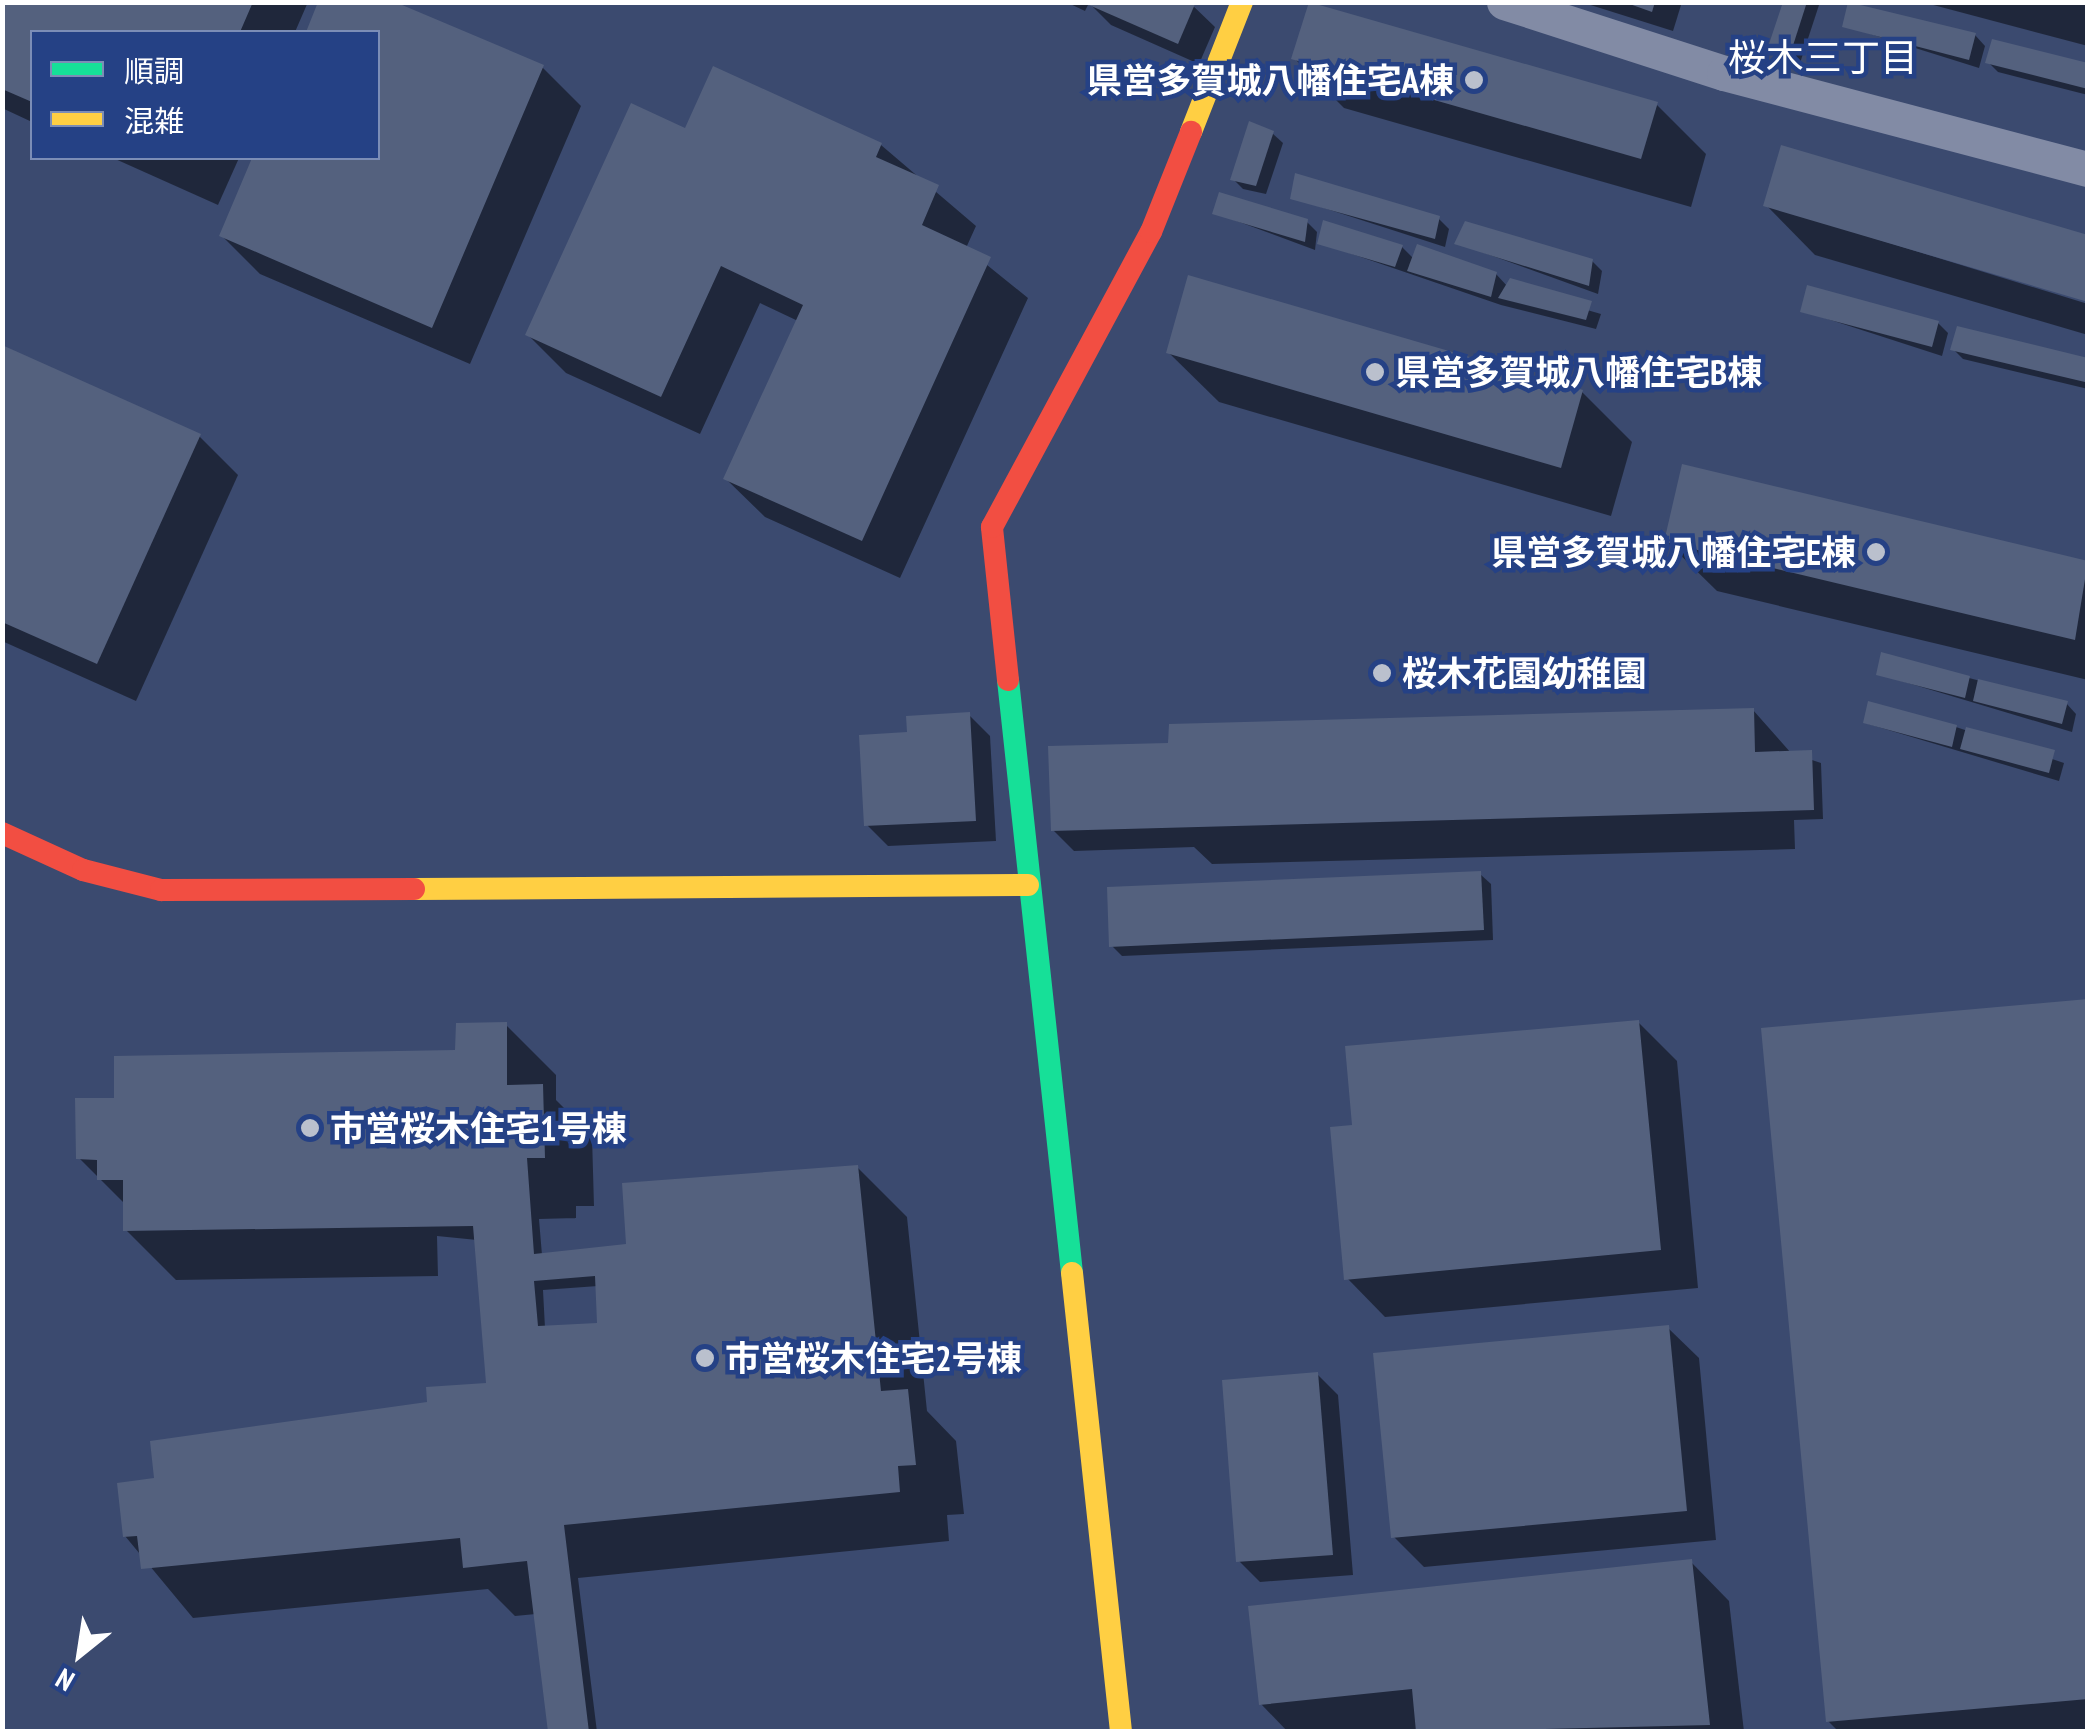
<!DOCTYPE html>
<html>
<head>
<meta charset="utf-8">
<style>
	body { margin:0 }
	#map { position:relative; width:2090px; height:1734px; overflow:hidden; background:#3b4a6f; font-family:"PT Sans Narrow","Noto Sans JP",sans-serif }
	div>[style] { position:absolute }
	.shadow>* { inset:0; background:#0007 }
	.building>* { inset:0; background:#54617e }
	.lane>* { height:35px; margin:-17.5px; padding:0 17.5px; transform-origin:17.5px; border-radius:17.5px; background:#828ba5 }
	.fast>* { height:22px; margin:-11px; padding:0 11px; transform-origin:11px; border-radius:11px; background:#16e098 }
	.slow>* { height:22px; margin:-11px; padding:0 11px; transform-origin:11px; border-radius:11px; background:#ffcf43 }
	.jam>* { height:22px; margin:-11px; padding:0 11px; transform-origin:11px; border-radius:11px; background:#f24e42 }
	.dots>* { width:28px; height:28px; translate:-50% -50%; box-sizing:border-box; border:5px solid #254185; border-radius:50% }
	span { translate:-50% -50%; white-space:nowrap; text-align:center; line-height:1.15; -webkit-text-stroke:9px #254185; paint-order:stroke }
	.poi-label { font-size:35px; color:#fff; font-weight:700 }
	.right { translate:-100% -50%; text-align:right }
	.left { translate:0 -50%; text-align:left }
	.neighbourhood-label { font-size:38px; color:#fff }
	.frame { position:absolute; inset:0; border:5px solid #fff; pointer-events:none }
	.legend { position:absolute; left:30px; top:30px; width:350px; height:130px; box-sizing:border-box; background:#254185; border:2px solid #7c8db6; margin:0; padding:12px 18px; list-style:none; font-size:30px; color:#fff }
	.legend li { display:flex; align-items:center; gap:20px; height:50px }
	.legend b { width:50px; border:2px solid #7c8db6 }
	.north { position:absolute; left:30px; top:1604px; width:100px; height:100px; -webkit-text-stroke:8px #254185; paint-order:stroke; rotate:210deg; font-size:28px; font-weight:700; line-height:40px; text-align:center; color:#fff }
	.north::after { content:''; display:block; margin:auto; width:35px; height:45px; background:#fff; clip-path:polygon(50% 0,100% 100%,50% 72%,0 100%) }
</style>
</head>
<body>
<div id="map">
	<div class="shadow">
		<i style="clip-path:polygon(2px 2px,308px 2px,295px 32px,32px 32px,32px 122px,2px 108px)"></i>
		<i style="clip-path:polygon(321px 2px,542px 67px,581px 106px,470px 364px,260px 274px,222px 236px,255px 158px,378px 158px,378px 32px,308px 32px)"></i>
		<i style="clip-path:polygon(1066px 2px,1189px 2px,1215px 27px,1199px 64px,1111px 25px,1089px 3px,1085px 11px)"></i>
		<i style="clip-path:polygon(1581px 2px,1682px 2px,1673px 31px)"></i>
		<i style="clip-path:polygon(1785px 2px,1820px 2px,1799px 66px,1770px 50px)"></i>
		<i style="clip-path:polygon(1922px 2px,2088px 2px,2088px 46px)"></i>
		<i style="clip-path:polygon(1845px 26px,1975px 35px,1985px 46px,1979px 68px)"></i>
		<i style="clip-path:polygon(1294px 58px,1656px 104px,1706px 154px,1691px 207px,1344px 108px)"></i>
		<i style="clip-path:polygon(1988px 62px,2088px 66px,2088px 95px,1998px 72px)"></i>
		<i style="clip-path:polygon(686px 131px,881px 145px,976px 226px,966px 248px,1028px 298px,900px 578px,765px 517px,726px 479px,798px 321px,760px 303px,700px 434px,566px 373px,528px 335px)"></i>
		<i style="clip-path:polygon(1272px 133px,1283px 143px,1266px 194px,1243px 189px,1233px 179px)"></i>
		<i style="clip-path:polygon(113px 158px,239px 158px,218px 205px)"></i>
		<i style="clip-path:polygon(1293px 198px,1438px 218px,1449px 229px,1445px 247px)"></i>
		<i style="clip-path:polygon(1766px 205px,2088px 304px,2088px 335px,1815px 255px)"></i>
		<i style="clip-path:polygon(1215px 213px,1307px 222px,1317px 232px,1315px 250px)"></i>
		<i style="clip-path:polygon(1320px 243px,1402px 247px,1414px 259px,1496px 274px,1508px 287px,1601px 314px,1596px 329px,1501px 305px)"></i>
		<i style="clip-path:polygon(1457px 243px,1592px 261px,1602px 271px,1598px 294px)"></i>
		<i style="clip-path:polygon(1803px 311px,1938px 323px,1948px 333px,1942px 356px)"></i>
		<i style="clip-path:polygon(2px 348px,199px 436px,238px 475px,136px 701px,2px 641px)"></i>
		<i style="clip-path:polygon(1953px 349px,2088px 360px,2088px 389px,1963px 359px)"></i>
		<i style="clip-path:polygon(1169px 353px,1582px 392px,1632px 442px,1611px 516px,1219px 402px)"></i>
		<i style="clip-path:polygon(1667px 542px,2088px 564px,2088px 680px,1717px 591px)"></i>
		<i style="clip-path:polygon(1878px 674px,1969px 678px,2066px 703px,2076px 714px,2072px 732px)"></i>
		<i style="clip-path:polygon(1753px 710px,1791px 753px,1821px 763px,1823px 819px,1794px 820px,1795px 849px,1212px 864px,1194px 847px,1074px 851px,1053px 830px)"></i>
		<i style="clip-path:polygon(969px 715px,990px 736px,996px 841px,888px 846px,867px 825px,910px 735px)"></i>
		<i style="clip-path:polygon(1865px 723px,1956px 727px,2064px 763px,2059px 781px)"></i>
		<i style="clip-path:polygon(1480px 874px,1491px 884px,1493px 940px,1122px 956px,1112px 946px)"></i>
		<i style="clip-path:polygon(2088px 1001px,2088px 1732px,1839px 1732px,1828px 1721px)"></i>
		<i style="clip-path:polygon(1638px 1022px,1677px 1061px,1698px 1288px,1385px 1317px,1347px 1278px,1355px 1127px)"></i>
		<i style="clip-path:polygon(evenodd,506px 1025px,556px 1075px,556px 1100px,592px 1136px,594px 1206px,576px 1206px,576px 1218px,539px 1219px,542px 1255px,629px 1246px,857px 1167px,907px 1217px,927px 1411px,956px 1441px,964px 1514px,947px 1515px,949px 1541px,578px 1578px,597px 1732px,550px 1732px,536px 1614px,515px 1616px,488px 1589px,193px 1618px,125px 1536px,156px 1481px,488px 1385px,477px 1240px,437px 1236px,438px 1276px,176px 1280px,126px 1230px,126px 1205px,79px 1158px,117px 1101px,458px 1052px,506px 1025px,598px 1286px,599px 1325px,545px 1328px,543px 1290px,598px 1286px)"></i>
		<i style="clip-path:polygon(1668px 1328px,1699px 1358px,1716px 1540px,1424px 1567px,1394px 1537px)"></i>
		<i style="clip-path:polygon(1317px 1374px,1338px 1395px,1353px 1575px,1260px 1582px,1239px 1561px)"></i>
		<i style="clip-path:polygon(1691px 1562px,1729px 1601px,1744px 1732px,1288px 1732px,1261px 1704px)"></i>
	</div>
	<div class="building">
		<i style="clip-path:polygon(2px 2px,253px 2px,240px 32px,32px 32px,32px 102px,2px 89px)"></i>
		<i style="clip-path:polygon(318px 2px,395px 2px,544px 65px,432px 328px,219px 236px,252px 158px,378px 158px,378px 32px,306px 32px)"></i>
		<i style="clip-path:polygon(1082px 2px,1193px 2px,1195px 4px,1178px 44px)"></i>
		<i style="clip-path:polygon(1309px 2px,1658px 102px,1641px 159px,1291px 59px)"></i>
		<i style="clip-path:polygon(1624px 2px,1655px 2px,1652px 12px)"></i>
		<i style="clip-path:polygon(1783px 2px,1807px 2px,1789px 58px,1767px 50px)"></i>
		<i style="clip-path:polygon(1848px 2px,1976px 33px,1969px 60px,1842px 27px)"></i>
		<i style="clip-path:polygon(1992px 39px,2088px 63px,2088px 89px,1985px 63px)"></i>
		<i style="clip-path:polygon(713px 66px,882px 143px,876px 157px,939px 185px,922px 225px,991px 257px,862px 541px,723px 479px,803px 305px,721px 266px,661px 397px,525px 335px,631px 103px,685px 128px)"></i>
		<i style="clip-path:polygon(1249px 121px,1274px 131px,1256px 186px,1230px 180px)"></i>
		<i style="clip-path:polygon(1781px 145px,2088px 235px,2088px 302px,1763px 206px)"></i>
		<i style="clip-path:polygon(1295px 173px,1440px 216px,1435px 239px,1290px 199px)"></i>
		<i style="clip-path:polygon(1219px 192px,1308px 219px,1305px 242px,1212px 214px)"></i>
		<i style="clip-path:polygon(1323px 220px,1403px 245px,1395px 267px,1317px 244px)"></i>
		<i style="clip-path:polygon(1465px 221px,1593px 259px,1589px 286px,1454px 244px)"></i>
		<i style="clip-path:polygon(1417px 244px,1497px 272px,1491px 297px,1407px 271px)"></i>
		<i style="clip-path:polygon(1188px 275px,1583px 390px,1561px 468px,1166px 353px)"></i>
		<i style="clip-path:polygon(1510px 278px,1592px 301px,1586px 320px,1498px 298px)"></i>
		<i style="clip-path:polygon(1807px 285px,1939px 321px,1932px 347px,1800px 312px)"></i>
		<i style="clip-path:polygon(1957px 326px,2088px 358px,2085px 382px,1950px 350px)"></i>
		<i style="clip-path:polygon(2px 345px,201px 434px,97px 664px,2px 622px)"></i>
		<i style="clip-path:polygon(1682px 464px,2088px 561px,2075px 640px,1664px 542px)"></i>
		<i style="clip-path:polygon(1881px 652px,1970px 676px,1965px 698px,1876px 675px)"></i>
		<i style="clip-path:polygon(1978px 679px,2068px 701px,2062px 724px,1973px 701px)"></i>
		<i style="clip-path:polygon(1868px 701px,1957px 725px,1952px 747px,1863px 723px)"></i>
		<i style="clip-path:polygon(1754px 708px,1755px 752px,1812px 750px,1814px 810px,1051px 831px,1048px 746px,1168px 743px,1169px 724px)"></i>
		<i style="clip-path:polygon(970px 712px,976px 821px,864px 826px,859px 735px,907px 732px,906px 716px)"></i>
		<i style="clip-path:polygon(1966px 727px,2055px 750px,2049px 773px,1960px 749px)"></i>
		<i style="clip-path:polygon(1481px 871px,1484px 930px,1109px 947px,1107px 887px)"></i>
		<i style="clip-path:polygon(2088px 999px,2088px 1699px,1826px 1722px,1761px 1028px)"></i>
		<i style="clip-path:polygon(1639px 1020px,1661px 1250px,1344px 1280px,1330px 1127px,1352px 1125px,1345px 1046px)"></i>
		<i style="clip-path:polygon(evenodd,507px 1022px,507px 1085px,543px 1084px,545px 1158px,527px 1158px,534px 1254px,626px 1244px,622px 1183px,858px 1165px,881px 1391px,908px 1389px,916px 1465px,898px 1466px,900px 1492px,564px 1525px,589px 1732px,548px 1732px,527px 1561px,463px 1568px,460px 1538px,141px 1569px,137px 1536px,123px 1537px,117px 1483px,154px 1478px,150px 1441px,427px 1402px,426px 1387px,486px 1383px,473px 1226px,123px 1231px,123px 1180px,97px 1180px,97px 1160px,76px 1159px,75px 1098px,114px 1098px,114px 1056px,455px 1050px,456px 1023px,507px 1022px,595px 1276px,597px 1323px,538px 1326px,534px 1281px,595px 1276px)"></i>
		<i style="clip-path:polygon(1669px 1325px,1687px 1511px,1391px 1538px,1373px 1353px)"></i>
		<i style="clip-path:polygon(1318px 1372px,1333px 1555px,1236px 1562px,1222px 1380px)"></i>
		<i style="clip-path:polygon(1692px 1559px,1710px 1725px,1416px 1732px,1412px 1689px,1259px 1705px,1248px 1606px)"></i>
	</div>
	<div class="lane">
		<i style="left:1504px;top:2px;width:231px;rotate:17.9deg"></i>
		<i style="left:1724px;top:73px;width:376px;rotate:14.8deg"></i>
	</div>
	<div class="fast">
		<i style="left:1008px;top:680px;width:596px;rotate:83.84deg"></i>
	</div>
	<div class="slow">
		<i style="left:1191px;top:132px;width:140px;rotate:-68.6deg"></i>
		<i style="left:414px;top:889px;width:614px;rotate:-0.37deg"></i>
		<i style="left:1072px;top:1273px;width:462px;rotate:83.9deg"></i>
	</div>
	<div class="jam">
		<i style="left:1008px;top:680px;width:154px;rotate:-96deg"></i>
		<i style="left:992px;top:527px;width:335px;rotate:-61.7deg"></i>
		<i style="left:1151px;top:232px;width:108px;rotate:-68.2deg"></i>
		<i style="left:2px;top:833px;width:89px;rotate:24.6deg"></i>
		<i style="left:83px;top:870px;width:81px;rotate:14.4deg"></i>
		<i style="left:161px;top:890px;width:253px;rotate:-0.2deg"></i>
	</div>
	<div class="dots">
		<i style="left:1474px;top:80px;background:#bac0cd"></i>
		<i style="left:1375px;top:372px;background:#bac0cd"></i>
		<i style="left:1876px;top:552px;background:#bac0cd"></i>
		<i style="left:1382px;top:673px;background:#bac0cd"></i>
		<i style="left:310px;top:1128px;background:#bac0cd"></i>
		<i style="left:705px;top:1358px;background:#bac0cd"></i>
	</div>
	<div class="poi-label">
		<span class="right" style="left:1454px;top:80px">県営多賀城八幡住宅A棟</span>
		<span class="left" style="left:1395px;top:372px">県営多賀城八幡住宅B棟</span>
		<span class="right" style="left:1856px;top:552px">県営多賀城八幡住宅E棟</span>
		<span class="left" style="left:1402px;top:673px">桜木花園幼稚園</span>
		<span class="left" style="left:330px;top:1128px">市営桜木住宅1号棟</span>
		<span class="left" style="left:725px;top:1358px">市営桜木住宅2号棟</span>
	</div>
	<div class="neighbourhood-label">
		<span style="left:1823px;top:57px">桜木三丁目</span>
	</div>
	<div class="frame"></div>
	<ul class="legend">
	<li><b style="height:12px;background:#16e098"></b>順調</li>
	<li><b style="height:12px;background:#ffcf43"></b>混雑</li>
	</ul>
	<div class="north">N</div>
</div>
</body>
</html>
